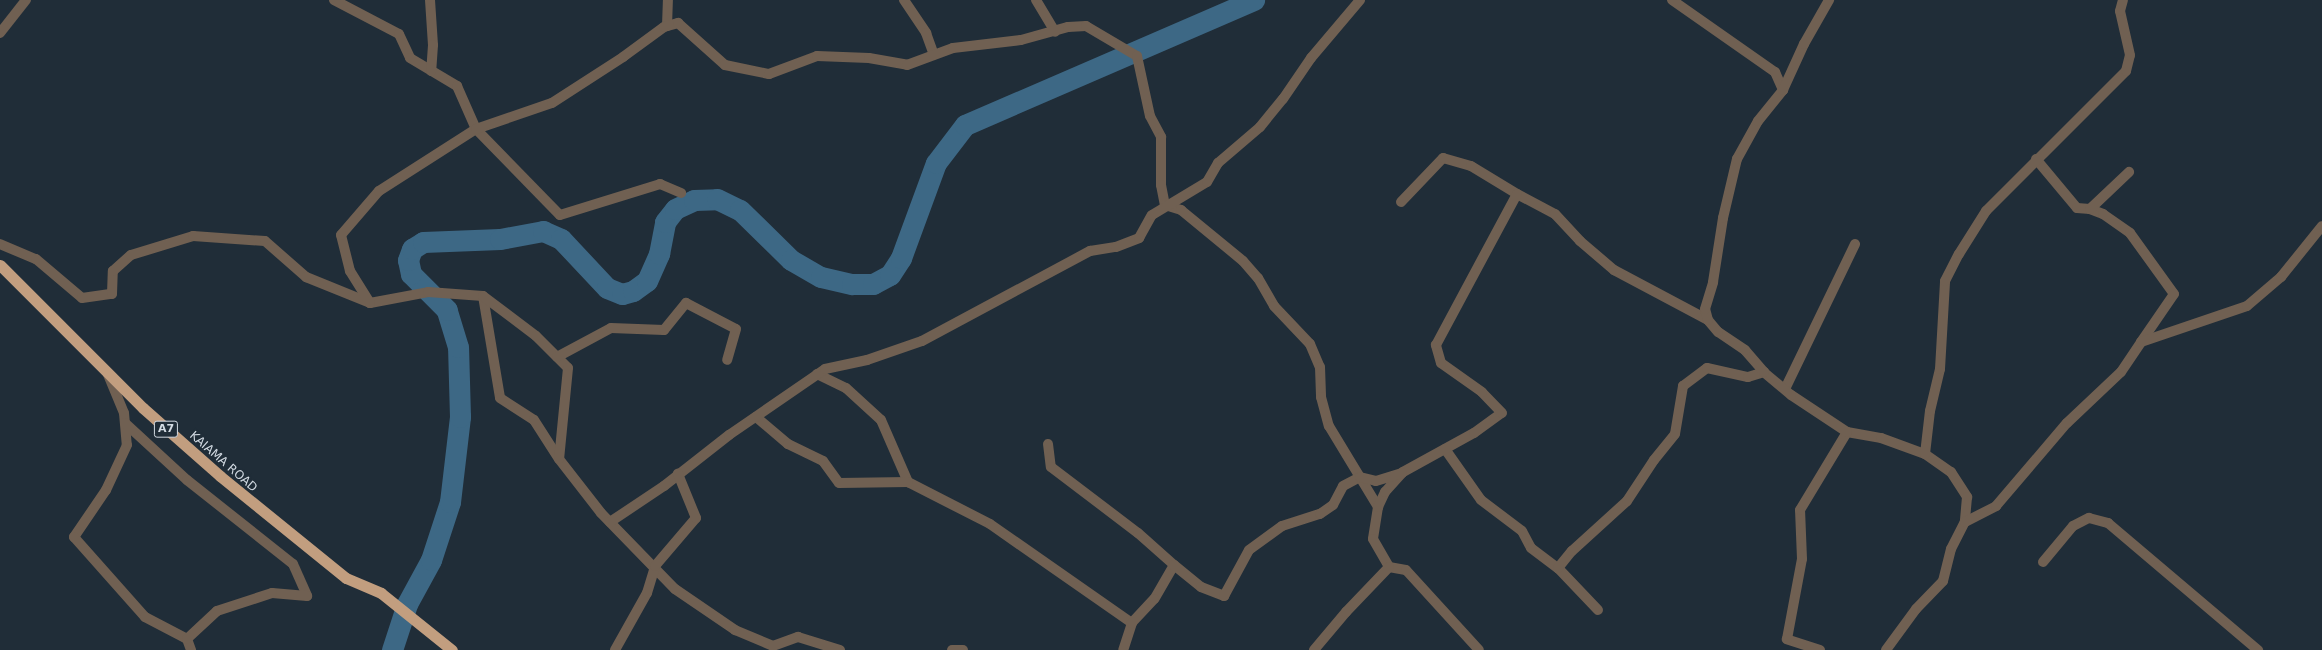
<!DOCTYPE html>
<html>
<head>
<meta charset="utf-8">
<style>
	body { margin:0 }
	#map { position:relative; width:2322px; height:650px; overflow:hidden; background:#202d38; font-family:"DejaVu Sans",sans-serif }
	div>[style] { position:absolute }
	.river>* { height:21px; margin:-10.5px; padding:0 10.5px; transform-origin:10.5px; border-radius:10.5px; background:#3d6885 }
	.minor>* { height:10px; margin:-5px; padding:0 5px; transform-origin:5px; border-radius:5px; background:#706052 }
	.trunk>* { height:11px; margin:-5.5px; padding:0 5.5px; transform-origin:5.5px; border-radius:5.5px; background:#c29e7f }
	span { translate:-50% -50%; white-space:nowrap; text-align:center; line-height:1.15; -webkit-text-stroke:4px #202d38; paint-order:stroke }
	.shield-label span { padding:1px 3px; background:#202d38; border:1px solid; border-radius:3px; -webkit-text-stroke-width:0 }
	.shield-label { font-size:11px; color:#d3dbe3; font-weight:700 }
	.street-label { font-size:12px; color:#d3dbe3 }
</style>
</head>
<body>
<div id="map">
	<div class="river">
		<i style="left:392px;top:650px;width:48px;rotate:-71.9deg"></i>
		<i style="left:407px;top:604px;width:50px;rotate:-61.4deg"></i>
		<i style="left:431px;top:560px;width:61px;rotate:-71.9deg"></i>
		<i style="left:450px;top:502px;width:86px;rotate:-83.3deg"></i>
		<i style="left:460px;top:417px;width:70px;rotate:-91.6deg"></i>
		<i style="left:458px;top:347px;width:39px;rotate:-107deg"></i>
		<i style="left:447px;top:310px;width:51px;rotate:-135deg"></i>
		<i style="left:411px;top:274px;width:14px;rotate:-102deg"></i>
		<i style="left:408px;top:260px;width:12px;rotate:-70deg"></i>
		<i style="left:412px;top:249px;width:13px;rotate:-32deg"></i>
		<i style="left:423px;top:242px;width:77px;rotate:-2.2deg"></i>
		<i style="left:500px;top:239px;width:44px;rotate:-10.5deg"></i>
		<i style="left:543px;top:231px;width:20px;rotate:24deg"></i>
		<i style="left:561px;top:239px;width:67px;rotate:46.8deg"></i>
		<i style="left:607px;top:288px;width:16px;rotate:22deg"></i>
		<i style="left:622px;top:294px;width:11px;rotate:-15deg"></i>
		<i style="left:633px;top:291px;width:17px;rotate:-36deg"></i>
		<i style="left:647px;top:281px;width:30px;rotate:-66deg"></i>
		<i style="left:659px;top:254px;width:33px;rotate:-79deg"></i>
		<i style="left:665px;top:222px;width:16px;rotate:-52deg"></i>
		<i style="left:675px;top:209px;width:21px;rotate:-25deg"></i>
		<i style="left:694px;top:200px;width:23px;rotate:-2deg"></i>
		<i style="left:717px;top:199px;width:25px;rotate:26deg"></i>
		<i style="left:740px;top:210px;width:71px;rotate:44.4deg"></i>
		<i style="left:791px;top:260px;width:34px;rotate:30deg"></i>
		<i style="left:821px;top:277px;width:32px;rotate:13deg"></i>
		<i style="left:852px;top:284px;width:21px"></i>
		<i style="left:873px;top:284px;width:19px;rotate:-28deg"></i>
		<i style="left:890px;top:275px;width:20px;rotate:-57deg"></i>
		<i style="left:901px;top:258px;width:101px;rotate:-69.8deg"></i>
		<i style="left:936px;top:163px;width:48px;rotate:-52.7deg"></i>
		<i style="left:965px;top:125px;width:315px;rotate:-23.4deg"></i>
	</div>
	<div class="minor">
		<i style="left:334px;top:0;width:73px;rotate:27.6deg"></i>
		<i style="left:399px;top:34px;width:26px;rotate:65deg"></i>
		<i style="left:410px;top:58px;width:55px;rotate:30.8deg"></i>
		<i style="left:457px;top:86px;width:47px;rotate:66.2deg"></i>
		<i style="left:476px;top:129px;width:120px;rotate:45.7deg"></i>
		<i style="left:560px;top:215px;width:105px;rotate:-17.2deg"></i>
		<i style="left:660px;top:184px;width:23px;rotate:23deg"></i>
		<i style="left:430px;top:0;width:45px;rotate:86.2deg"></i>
		<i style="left:433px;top:45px;width:26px;rotate:94deg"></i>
		<i style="left:904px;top:0;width:40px;rotate:56deg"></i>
		<i style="left:926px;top:33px;width:23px;rotate:70deg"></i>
		<i style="left:1036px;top:0;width:37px;rotate:59deg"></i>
		<i style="left:1672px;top:0;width:126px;rotate:35deg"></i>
		<i style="left:1775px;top:72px;width:20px;rotate:66deg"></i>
		<i style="left:667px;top:26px;width:26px;rotate:-88deg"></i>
		<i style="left:0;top:33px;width:42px;rotate:-51.8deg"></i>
		<i style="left:2036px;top:159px;width:64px;rotate:50.1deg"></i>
		<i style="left:2077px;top:208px;width:13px;rotate:4deg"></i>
		<i style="left:2090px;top:209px;width:14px;rotate:21deg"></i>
		<i style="left:2103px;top:214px;width:33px;rotate:35deg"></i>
		<i style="left:2130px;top:233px;width:75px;rotate:54.2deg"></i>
		<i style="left:2174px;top:294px;width:58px;rotate:124.5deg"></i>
		<i style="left:1401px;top:202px;width:61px;rotate:-46.3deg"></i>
		<i style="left:1443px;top:158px;width:29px;rotate:16deg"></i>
		<i style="left:1471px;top:166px;width:54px;rotate:31.3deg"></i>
		<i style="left:1517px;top:194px;width:43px;rotate:27.8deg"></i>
		<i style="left:1555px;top:214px;width:37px;rotate:47deg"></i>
		<i style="left:1580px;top:241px;width:45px;rotate:40.5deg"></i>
		<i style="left:1614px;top:270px;width:106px;rotate:28deg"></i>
		<i style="left:2090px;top:209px;width:54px;rotate:-43.5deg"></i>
		<i style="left:0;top:244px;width:39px;rotate:23deg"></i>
		<i style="left:36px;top:259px;width:60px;rotate:40.3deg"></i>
		<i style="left:82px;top:298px;width:30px;rotate:-8deg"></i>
		<i style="left:112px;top:294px;width:23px;rotate:-88deg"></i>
		<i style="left:113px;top:271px;width:24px;rotate:-42deg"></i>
		<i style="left:131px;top:255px;width:65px;rotate:-17deg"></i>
		<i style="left:193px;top:236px;width:72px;rotate:4deg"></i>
		<i style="left:265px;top:241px;width:55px;rotate:41.3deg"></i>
		<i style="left:306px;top:277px;width:69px;rotate:22.1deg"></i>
		<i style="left:370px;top:303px;width:59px;rotate:-10.7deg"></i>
		<i style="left:428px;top:292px;width:55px;rotate:4.2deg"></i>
		<i style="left:483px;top:296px;width:103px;rotate:80.5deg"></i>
		<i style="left:500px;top:398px;width:40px;rotate:32.9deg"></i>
		<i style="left:534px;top:420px;width:46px;rotate:57.3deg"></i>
		<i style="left:559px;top:459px;width:68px;rotate:52.1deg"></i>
		<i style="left:601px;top:513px;width:106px;rotate:45.8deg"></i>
		<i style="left:675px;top:589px;width:73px;rotate:34.3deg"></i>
		<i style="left:735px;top:630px;width:41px;rotate:22.8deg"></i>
		<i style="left:773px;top:646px;width:27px;rotate:-20deg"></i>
		<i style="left:798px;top:637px;width:44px;rotate:17.2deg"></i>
		<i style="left:483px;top:296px;width:66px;rotate:37deg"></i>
		<i style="left:536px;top:336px;width:45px;rotate:45deg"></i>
		<i style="left:568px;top:368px;width:91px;rotate:95.6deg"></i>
		<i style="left:370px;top:303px;width:38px;rotate:-122deg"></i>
		<i style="left:350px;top:271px;width:37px;rotate:-104deg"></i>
		<i style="left:341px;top:235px;width:58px;rotate:-49.2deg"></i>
		<i style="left:379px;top:191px;width:115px;rotate:-32.6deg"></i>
		<i style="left:476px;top:129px;width:80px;rotate:-18.9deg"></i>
		<i style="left:552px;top:103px;width:85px;rotate:-32.9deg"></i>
		<i style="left:623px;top:57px;width:51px;rotate:-36.2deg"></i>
		<i style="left:664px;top:27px;width:15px;rotate:-16deg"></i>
		<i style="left:678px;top:23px;width:63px;rotate:41.8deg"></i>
		<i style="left:725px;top:65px;width:45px;rotate:11.6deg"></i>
		<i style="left:769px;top:74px;width:51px;rotate:-20.6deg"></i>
		<i style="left:817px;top:56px;width:52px;rotate:2.2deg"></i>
		<i style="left:869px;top:58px;width:39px;rotate:10deg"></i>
		<i style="left:907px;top:65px;width:49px;rotate:-20.3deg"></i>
		<i style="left:953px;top:48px;width:68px;rotate:-6.7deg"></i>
		<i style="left:1021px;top:40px;width:49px;rotate:-15.5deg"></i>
		<i style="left:1068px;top:27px;width:18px;rotate:-3deg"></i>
		<i style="left:1086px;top:26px;width:59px;rotate:30.5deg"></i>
		<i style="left:1137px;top:56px;width:61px;rotate:77.8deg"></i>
		<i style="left:1150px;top:116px;width:24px;rotate:62deg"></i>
		<i style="left:1161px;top:137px;width:48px;rotate:90deg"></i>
		<i style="left:1161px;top:185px;width:20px;rotate:79deg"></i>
		<i style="left:1165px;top:205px;width:17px;rotate:17deg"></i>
		<i style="left:1181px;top:210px;width:80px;rotate:39.4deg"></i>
		<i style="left:1243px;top:261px;width:23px;rotate:49deg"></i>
		<i style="left:1258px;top:278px;width:32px;rotate:60deg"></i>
		<i style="left:1274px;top:306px;width:52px;rotate:46.5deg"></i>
		<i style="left:1310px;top:344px;width:25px;rotate:67deg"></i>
		<i style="left:1320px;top:367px;width:30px;rotate:88deg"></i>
		<i style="left:1321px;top:397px;width:30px;rotate:75deg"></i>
		<i style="left:1329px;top:426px;width:95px;rotate:58.8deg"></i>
		<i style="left:1378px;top:507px;width:32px;rotate:99deg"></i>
		<i style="left:1373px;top:539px;width:32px;rotate:60deg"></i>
		<i style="left:1389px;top:567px;width:17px;rotate:10deg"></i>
		<i style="left:1406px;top:570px;width:108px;rotate:47.6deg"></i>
		<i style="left:557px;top:357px;width:61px;rotate:-28.2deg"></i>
		<i style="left:611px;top:328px;width:53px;rotate:2.2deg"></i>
		<i style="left:664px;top:330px;width:35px;rotate:-51deg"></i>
		<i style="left:686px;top:303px;width:56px;rotate:27.5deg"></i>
		<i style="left:736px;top:329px;width:32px;rotate:106deg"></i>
		<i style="left:107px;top:372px;width:44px;rotate:67.5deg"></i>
		<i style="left:124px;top:413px;width:32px;rotate:85deg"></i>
		<i style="left:127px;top:445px;width:50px;rotate:115deg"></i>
		<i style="left:106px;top:490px;width:57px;rotate:124.2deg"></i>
		<i style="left:74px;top:537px;width:107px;rotate:48.4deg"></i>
		<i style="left:145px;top:617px;width:47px;rotate:27.6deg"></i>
		<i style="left:187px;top:639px;width:12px;rotate:70deg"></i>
		<i style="left:817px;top:374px;width:32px;rotate:26deg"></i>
		<i style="left:846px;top:388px;width:47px;rotate:42.4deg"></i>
		<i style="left:881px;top:420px;width:68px;rotate:66.5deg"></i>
		<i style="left:908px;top:482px;width:92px;rotate:27.1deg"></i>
		<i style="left:990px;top:524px;width:173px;rotate:34.9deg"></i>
		<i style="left:1132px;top:623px;width:28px;rotate:108deg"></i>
		<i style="left:1785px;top:389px;width:161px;rotate:-64.2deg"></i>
		<i style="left:756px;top:417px;width:42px;rotate:40.2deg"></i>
		<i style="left:788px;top:444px;width:39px;rotate:26deg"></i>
		<i style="left:823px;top:461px;width:27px;rotate:54deg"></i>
		<i style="left:839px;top:483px;width:69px;rotate:-0.8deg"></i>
		<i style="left:125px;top:423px;width:84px;rotate:42.6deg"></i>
		<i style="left:187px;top:480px;width:135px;rotate:38.4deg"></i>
		<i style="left:293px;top:564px;width:35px;rotate:66deg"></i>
		<i style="left:307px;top:596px;width:35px;rotate:-175deg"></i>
		<i style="left:272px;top:593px;width:58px;rotate:161.9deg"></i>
		<i style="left:217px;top:611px;width:41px;rotate:137deg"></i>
		<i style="left:1847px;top:432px;width:35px;rotate:10deg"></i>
		<i style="left:1881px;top:438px;width:47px;rotate:20deg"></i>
		<i style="left:1925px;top:454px;width:32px;rotate:35deg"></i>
		<i style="left:1951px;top:472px;width:30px;rotate:57deg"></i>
		<i style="left:1967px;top:497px;width:25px;rotate:95deg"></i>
		<i style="left:1048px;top:444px;width:23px;rotate:83deg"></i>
		<i style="left:1051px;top:467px;width:109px;rotate:37.2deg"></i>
		<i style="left:1138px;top:533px;width:48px;rotate:41.6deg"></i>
		<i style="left:1174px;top:565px;width:39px;rotate:120deg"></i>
		<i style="left:1154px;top:599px;width:33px;rotate:133deg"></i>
		<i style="left:1445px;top:449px;width:62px;rotate:54.8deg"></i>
		<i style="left:1481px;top:500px;width:51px;rotate:37.1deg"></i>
		<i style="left:1522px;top:531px;width:19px;rotate:62deg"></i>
		<i style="left:1531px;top:548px;width:34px;rotate:37deg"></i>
		<i style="left:1925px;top:454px;width:43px;rotate:-83.4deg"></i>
		<i style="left:1930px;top:411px;width:43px;rotate:-76.6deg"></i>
		<i style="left:1940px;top:369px;width:88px;rotate:-86.7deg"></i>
		<i style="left:1945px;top:281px;width:30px;rotate:-63deg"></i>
		<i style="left:1959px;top:254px;width:51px;rotate:-57.9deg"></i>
		<i style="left:1986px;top:211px;width:198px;rotate:-45deg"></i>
		<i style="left:2126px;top:71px;width:16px;rotate:-76deg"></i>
		<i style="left:2130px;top:55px;width:45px;rotate:-102.8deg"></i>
		<i style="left:2120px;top:11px;width:11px;rotate:-75deg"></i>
		<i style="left:1378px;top:507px;width:17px;rotate:-65deg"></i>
		<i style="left:1385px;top:492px;width:27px;rotate:-48deg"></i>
		<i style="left:1403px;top:472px;width:81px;rotate:-28.8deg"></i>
		<i style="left:1474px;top:433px;width:34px;rotate:-36deg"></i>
		<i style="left:1502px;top:413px;width:29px;rotate:-134deg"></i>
		<i style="left:1482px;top:392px;width:50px;rotate:-144.7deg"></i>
		<i style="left:1441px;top:363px;width:19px;rotate:-106deg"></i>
		<i style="left:1436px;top:345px;width:171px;rotate:-61.8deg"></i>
		<i style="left:610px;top:522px;width:65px;rotate:-33.7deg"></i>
		<i style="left:664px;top:486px;width:83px;rotate:-38.1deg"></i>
		<i style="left:729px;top:435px;width:116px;rotate:-34.5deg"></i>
		<i style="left:825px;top:369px;width:43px;rotate:-12.1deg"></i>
		<i style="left:867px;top:360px;width:58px;rotate:-19.1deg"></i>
		<i style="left:922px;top:341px;width:191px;rotate:-28.2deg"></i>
		<i style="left:1090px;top:251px;width:26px;rotate:-9deg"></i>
		<i style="left:1116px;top:247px;width:25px;rotate:-21deg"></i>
		<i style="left:1139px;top:238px;width:26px;rotate:-61deg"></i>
		<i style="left:1152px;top:215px;width:64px;rotate:-31deg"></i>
		<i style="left:1207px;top:182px;width:22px;rotate:-60deg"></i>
		<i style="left:1218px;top:163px;width:55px;rotate:-40.6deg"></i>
		<i style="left:1260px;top:127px;width:36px;rotate:-51deg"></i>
		<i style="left:1283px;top:99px;width:50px;rotate:-55.7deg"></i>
		<i style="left:1311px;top:58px;width:76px;rotate:-49.8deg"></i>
		<i style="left:2043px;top:562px;width:47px;rotate:-50.2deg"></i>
		<i style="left:2073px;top:526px;width:18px;rotate:-27deg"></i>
		<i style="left:2089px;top:518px;width:20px;rotate:15deg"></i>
		<i style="left:2108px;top:523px;width:197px;rotate:40.3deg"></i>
		<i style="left:1174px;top:565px;width:35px;rotate:39deg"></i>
		<i style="left:1201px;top:587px;width:25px;rotate:21deg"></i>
		<i style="left:1224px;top:596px;width:52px;rotate:-61.5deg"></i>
		<i style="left:1249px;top:550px;width:41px;rotate:-36deg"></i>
		<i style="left:1282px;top:526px;width:40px;rotate:-18deg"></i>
		<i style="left:1320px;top:514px;width:16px;rotate:-35deg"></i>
		<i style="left:1333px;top:505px;width:21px;rotate:-62deg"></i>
		<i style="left:1343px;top:486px;width:19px;rotate:-28deg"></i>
		<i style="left:1360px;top:477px;width:16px;rotate:14deg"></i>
		<i style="left:1376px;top:481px;width:27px;rotate:-17deg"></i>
		<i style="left:1598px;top:610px;width:58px;rotate:-133.6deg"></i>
		<i style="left:1558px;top:568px;width:22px;rotate:-51deg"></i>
		<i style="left:1572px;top:551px;width:74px;rotate:-42.3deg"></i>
		<i style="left:1627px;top:501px;width:49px;rotate:-56.6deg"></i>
		<i style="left:1654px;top:460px;width:33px;rotate:-51deg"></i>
		<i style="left:1675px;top:434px;width:49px;rotate:-80.5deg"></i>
		<i style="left:1683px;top:386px;width:30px;rotate:-37deg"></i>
		<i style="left:1707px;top:368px;width:42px;rotate:12.4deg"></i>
		<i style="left:1748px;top:377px;width:17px;rotate:-17deg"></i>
		<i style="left:615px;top:650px;width:65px;rotate:-60.7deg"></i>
		<i style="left:647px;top:593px;width:28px;rotate:-73deg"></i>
		<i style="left:655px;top:566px;width:63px;rotate:-49.5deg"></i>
		<i style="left:696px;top:518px;width:48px;rotate:-112.2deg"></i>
		<i style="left:952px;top:650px;width:11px"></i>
		<i style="left:1314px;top:650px;width:50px;rotate:-49.9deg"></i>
		<i style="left:1346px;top:612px;width:62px;rotate:-46.3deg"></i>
		<i style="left:1820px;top:650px;width:35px;rotate:-162deg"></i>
		<i style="left:1787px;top:639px;width:81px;rotate:-79.4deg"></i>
		<i style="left:1802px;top:559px;width:49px;rotate:-92.3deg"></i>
		<i style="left:1800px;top:510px;width:91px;rotate:-58.9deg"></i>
		<i style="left:1847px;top:432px;width:67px;rotate:-146.5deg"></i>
		<i style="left:1791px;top:395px;width:35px;rotate:-140deg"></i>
		<i style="left:1764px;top:372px;width:29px;rotate:-131deg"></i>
		<i style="left:1745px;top:350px;width:32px;rotate:-146deg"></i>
		<i style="left:1718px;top:332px;width:16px;rotate:-130deg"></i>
		<i style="left:1708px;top:320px;width:11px;rotate:-105deg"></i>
		<i style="left:1705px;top:309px;width:28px;rotate:-73deg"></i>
		<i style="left:1713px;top:282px;width:65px;rotate:-81.1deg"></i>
		<i style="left:1723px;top:218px;width:61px;rotate:-76.7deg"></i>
		<i style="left:1737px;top:159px;width:43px;rotate:-61.1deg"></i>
		<i style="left:1758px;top:121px;width:40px;rotate:-51deg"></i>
		<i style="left:1783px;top:90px;width:51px;rotate:-65.5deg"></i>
		<i style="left:1804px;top:44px;width:51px;rotate:-60.4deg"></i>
		<i style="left:1886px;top:650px;width:51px;rotate:-53.8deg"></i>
		<i style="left:1916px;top:609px;width:39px;rotate:-46deg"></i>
		<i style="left:1943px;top:581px;width:33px;rotate:-76deg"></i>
		<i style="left:1951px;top:549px;width:30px;rotate:-63deg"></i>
		<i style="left:1965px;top:522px;width:35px;rotate:-27deg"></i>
		<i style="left:1996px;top:506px;width:109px;rotate:-49.5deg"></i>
		<i style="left:2067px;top:423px;width:74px;rotate:-43.4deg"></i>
		<i style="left:2121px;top:372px;width:36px;rotate:-56deg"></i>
		<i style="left:2141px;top:342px;width:112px;rotate:-18.8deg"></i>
		<i style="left:2247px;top:306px;width:45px;rotate:-40.5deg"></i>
		<i style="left:2281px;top:277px;width:65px;rotate:-51.2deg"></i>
	</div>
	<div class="trunk">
		<i style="left:0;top:265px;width:202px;rotate:45deg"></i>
		<i style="left:143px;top:408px;width:103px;rotate:41.4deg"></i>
		<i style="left:220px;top:476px;width:162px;rotate:39deg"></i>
		<i style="left:346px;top:578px;width:38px;rotate:23deg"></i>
		<i style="left:381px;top:593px;width:91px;rotate:38.8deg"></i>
	</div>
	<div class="shield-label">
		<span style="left:166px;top:429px">A7</span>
	</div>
	<div class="street-label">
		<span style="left:223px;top:462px;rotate:41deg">KAIAMA ROAD</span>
	</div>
</div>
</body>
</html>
